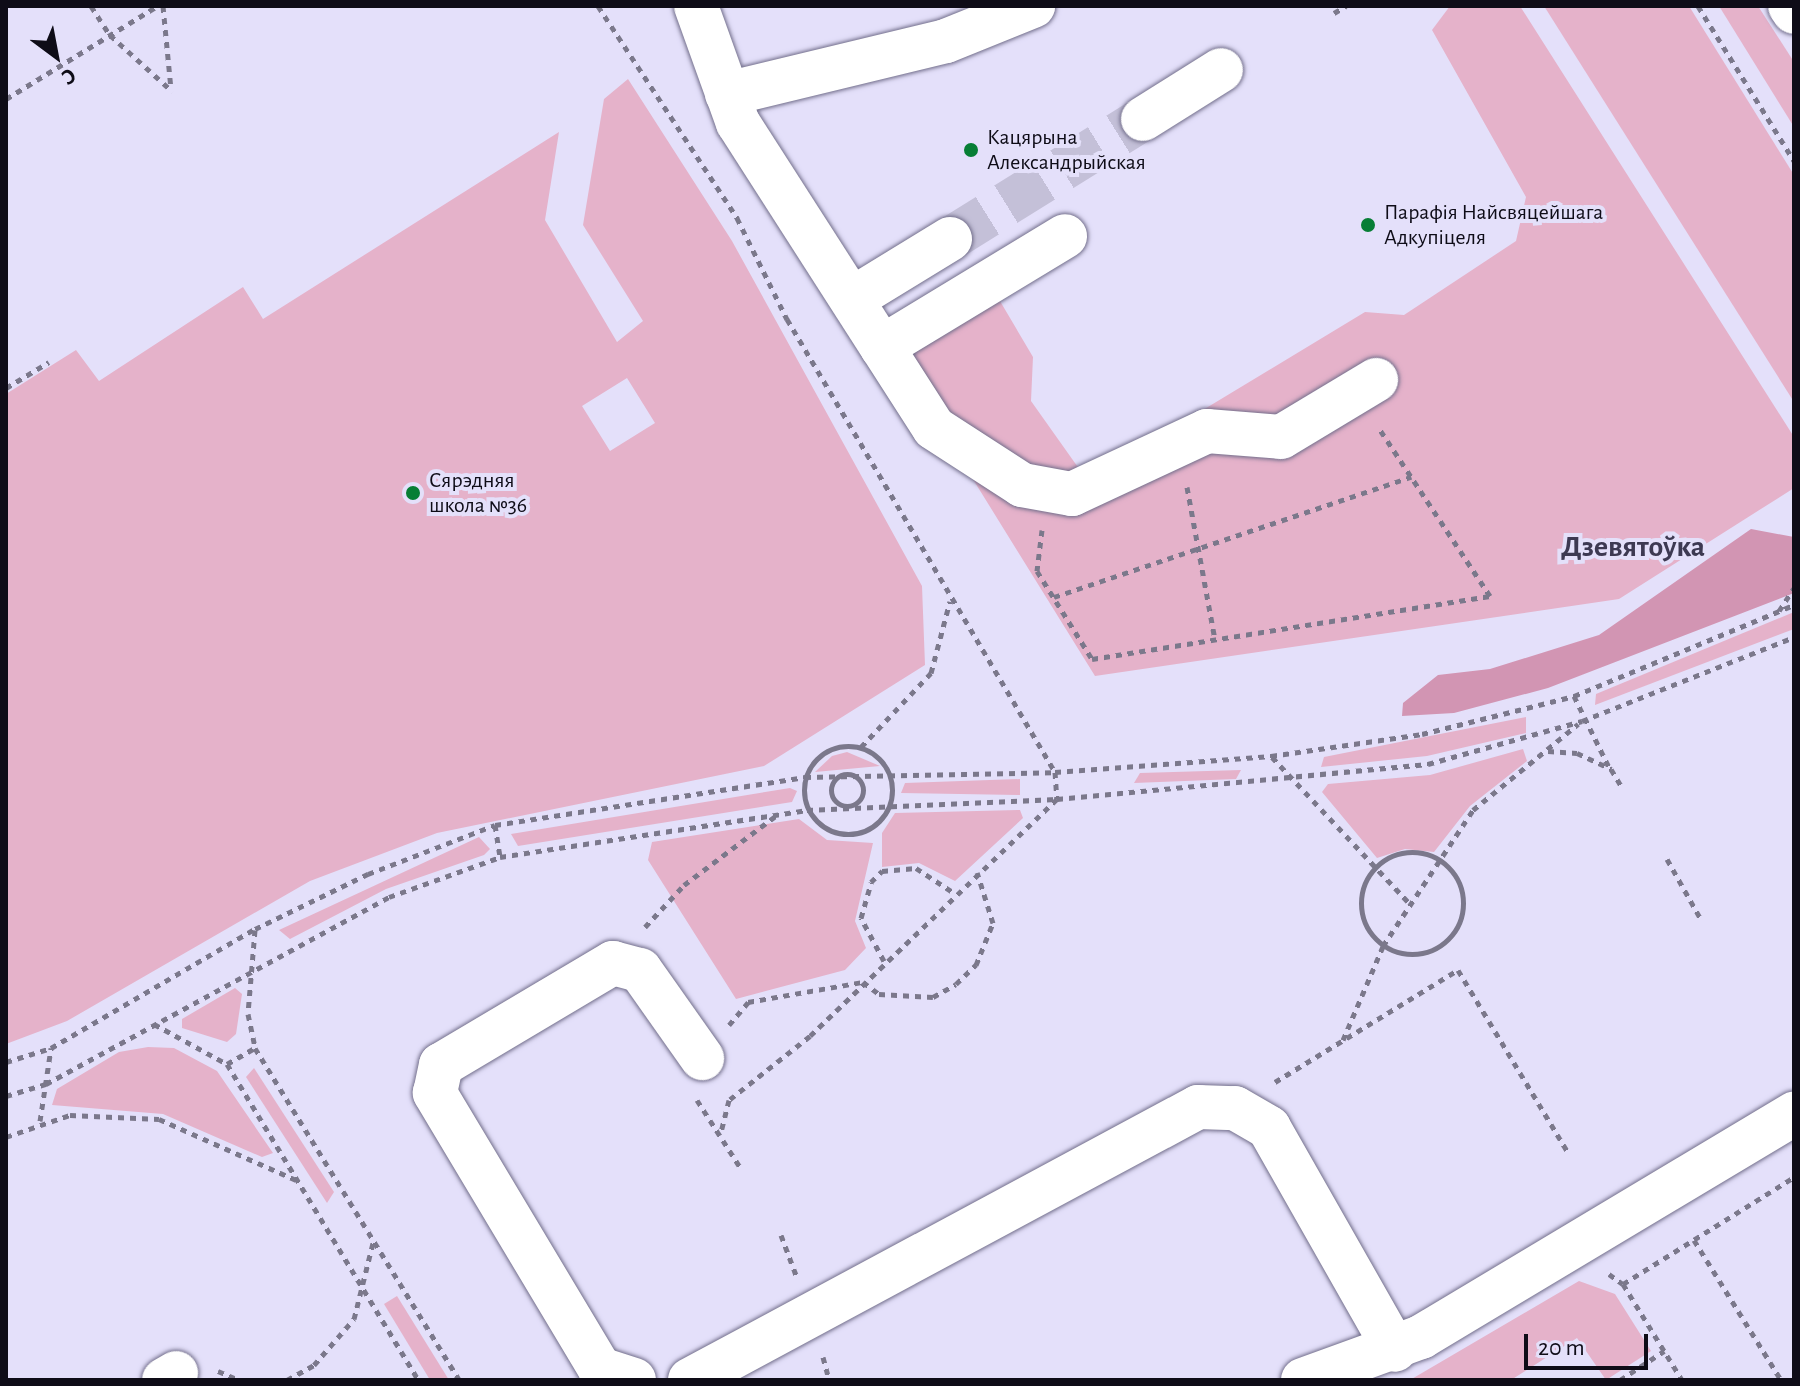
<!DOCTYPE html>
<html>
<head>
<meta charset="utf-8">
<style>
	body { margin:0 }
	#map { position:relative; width:1800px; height:1386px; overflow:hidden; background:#e4e0fa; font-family:"Alegreya Sans",sans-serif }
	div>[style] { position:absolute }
	.green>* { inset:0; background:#e5b2ca }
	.forest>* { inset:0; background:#d295b3 }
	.minor-tunnel>* { height:44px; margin-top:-22px; transform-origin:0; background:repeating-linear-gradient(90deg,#c4c0d8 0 44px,transparent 0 66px) }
	.path>* { height:5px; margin-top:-2.5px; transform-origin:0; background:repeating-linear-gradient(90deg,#7b788b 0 6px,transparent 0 12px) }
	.path>.ring { margin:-2.5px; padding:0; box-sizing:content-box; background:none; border:5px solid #7b788b; border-radius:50% }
	.roads { filter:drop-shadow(0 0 2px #726e8b) drop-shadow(0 0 2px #726e8b) }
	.minor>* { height:44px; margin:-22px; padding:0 22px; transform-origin:22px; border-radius:22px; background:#fff }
	.dots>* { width:22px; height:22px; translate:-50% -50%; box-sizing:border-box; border:4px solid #e4e0fa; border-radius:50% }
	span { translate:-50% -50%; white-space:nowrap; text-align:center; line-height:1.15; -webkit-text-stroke:8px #e4e0fa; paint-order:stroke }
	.poi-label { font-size:22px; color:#0e0c17 }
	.left { translate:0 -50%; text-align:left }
	.district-label { font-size:30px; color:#3d3952; font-weight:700 }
	.frame { position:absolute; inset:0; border:8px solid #0e0c17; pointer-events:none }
	.north { position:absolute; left:16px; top:16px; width:80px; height:80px; -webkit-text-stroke:6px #e4e0fa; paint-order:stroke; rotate:148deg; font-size:22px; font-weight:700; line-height:32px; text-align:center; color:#0e0c17 }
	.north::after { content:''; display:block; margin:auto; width:28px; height:36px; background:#0e0c17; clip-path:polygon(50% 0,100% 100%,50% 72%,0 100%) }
	.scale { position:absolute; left:1524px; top:1334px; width:124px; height:36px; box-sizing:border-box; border:4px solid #0e0c17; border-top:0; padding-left:10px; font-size:24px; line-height:28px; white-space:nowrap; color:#0e0c17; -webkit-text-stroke:6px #e4e0fa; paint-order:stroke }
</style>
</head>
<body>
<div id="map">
	<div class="green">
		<i style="clip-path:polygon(1450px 6px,1520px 6px,1794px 437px,1794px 488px,1619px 599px,1095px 676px,894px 352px,997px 296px,1033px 357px,1031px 401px,1087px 480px,1365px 312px,1404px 315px,1516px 241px,1526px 197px,1432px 30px)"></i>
		<i style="clip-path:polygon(1544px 6px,1689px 6px,1794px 175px,1794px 402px)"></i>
		<i style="clip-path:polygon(1719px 6px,1758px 6px,1794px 62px,1794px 127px)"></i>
		<i style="clip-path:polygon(evenodd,628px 79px,732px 241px,922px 586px,925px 665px,764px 766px,437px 833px,310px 881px,67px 1021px,6px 1044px,6px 394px,76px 350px,99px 381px,243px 287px,263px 319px,559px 132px,545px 220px,617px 342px,643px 321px,583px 225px,604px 99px,628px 79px,627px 378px,655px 423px,610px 451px,582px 406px,627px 378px)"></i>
		<i style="clip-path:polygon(1794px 612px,1794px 629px,1595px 705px,1596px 694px)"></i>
		<i style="clip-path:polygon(1526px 717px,1526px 733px,1427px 756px,1321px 767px,1324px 757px)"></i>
		<i style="clip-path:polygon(1523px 749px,1527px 761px,1470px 806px,1434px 852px,1405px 849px,1377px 858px,1322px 792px,1328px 784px,1430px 775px)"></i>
		<i style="clip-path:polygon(847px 752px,880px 766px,815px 772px,832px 756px)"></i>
		<i style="clip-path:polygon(1241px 770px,1236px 779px,1134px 783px,1140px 773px)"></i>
		<i style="clip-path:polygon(1020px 779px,1020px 795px,901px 793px,905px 783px)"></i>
		<i style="clip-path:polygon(790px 788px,797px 791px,792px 802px,518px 846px,511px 834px)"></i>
		<i style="clip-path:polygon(1020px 810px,1023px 818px,955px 881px,919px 863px,882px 867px,882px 833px,895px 813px)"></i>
		<i style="clip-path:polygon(799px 819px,827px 840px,873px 843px,855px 921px,866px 948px,845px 970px,736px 999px,648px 860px,652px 842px)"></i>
		<i style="clip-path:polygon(479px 837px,490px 849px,484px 855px,386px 889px,290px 939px,279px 930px)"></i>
		<i style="clip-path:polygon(235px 988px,242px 994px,236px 1034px,227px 1042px,182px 1028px,182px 1019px)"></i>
		<i style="clip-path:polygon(148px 1047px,174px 1048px,217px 1071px,273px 1153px,262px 1157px,163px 1114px,52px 1105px,57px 1089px,119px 1052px)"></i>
		<i style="clip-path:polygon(254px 1068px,334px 1192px,327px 1203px,246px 1077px)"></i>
		<i style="clip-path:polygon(1579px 1281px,1615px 1294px,1651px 1351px,1606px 1380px,1577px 1338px,1511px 1380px,1410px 1380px)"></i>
		<i style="clip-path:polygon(397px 1296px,449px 1380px,430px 1380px,384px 1304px)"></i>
	</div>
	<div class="forest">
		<i style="clip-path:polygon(1751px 529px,1794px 537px,1794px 593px,1548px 688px,1454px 713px,1402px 716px,1403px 703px,1438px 675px,1490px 669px,1599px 635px)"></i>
	</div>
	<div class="minor-tunnel">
		<i style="left:950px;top:239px;width:227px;rotate:-31.9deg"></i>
	</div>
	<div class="path">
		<i style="left:91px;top:6px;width:35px;rotate:57deg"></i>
		<i style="left:110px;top:35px;width:84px;rotate:42.1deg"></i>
		<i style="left:163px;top:6px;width:83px;rotate:84.5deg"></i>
		<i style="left:598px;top:6px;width:254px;rotate:56.7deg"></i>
		<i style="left:737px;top:218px;width:113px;rotate:63.7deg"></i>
		<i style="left:787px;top:319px;width:526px;rotate:59.39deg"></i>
		<i style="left:1055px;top:772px;width:27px;rotate:86deg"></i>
		<i style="left:1057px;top:799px;width:342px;rotate:136.2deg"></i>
		<i style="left:810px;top:1036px;width:103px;rotate:141.7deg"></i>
		<i style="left:729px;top:1100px;width:36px;rotate:104deg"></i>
		<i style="left:1698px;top:6px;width:182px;rotate:58.2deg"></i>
		<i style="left:1334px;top:13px;width:14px;rotate:-30deg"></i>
		<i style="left:6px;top:99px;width:177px;rotate:-31.6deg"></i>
		<i style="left:6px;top:388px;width:50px;rotate:-31.2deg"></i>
		<i style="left:1187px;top:487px;width:155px;rotate:79.6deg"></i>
		<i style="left:1042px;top:530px;width:41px;rotate:97deg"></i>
		<i style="left:1037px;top:571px;width:104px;rotate:58deg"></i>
		<i style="left:1092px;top:659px;width:403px;rotate:-9deg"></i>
		<i style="left:1490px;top:596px;width:203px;rotate:-123.5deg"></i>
		<i style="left:1054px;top:597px;width:377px;rotate:-18.6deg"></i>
		<i style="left:1779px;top:611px;width:27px;rotate:-57deg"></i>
		<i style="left:1574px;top:696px;width:79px;rotate:63.8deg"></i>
		<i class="ring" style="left:804px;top:746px;width:83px;height:83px"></i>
		<i style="left:861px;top:747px;width:102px;rotate:-46.6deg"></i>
		<i style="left:931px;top:673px;width:74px;rotate:-75.2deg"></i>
		<i style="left:1548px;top:751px;width:29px;rotate:4deg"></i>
		<i style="left:1577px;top:753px;width:38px;rotate:25deg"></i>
		<i style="left:1611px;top:769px;width:23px;rotate:59deg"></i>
		<i style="left:1272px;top:757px;width:200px;rotate:46.8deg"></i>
		<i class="ring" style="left:831px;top:774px;width:27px;height:27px"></i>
		<i style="left:495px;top:825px;width:32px;rotate:81deg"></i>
		<i class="ring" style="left:1361px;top:852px;width:97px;height:97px"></i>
		<i style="left:1667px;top:859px;width:71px;rotate:60.6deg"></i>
		<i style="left:645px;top:927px;width:57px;rotate:-47.1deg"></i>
		<i style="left:684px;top:885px;width:116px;rotate:-37deg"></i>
		<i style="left:255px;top:930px;width:84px;rotate:94.8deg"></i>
		<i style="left:248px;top:1014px;width:35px;rotate:78deg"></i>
		<i style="left:255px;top:1048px;width:390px;rotate:58.4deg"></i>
		<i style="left:884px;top:961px;width:49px;rotate:-118.1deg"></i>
		<i style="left:861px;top:918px;width:37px;rotate:-74deg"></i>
		<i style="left:871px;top:882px;width:16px;rotate:-45deg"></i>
		<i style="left:882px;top:871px;width:34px;rotate:-5deg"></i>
		<i style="left:916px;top:868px;width:45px;rotate:33.3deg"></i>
		<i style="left:154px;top:1024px;width:83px;rotate:28.7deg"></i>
		<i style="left:227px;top:1064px;width:369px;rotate:58.8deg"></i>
		<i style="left:729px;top:1025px;width:30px;rotate:-50deg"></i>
		<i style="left:748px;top:1002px;width:117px;rotate:-9.9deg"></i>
		<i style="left:863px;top:982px;width:20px;rotate:37deg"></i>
		<i style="left:879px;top:994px;width:54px;rotate:3.2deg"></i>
		<i style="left:933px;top:997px;width:26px;rotate:-29deg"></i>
		<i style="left:956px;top:984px;width:28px;rotate:-44deg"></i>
		<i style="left:976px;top:965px;width:45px;rotate:-68deg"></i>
		<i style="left:993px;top:923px;width:53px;rotate:-107.4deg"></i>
		<i style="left:1343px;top:1040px;width:102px;rotate:-66.9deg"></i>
		<i style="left:1383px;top:946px;width:163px;rotate:-56.5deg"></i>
		<i style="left:1473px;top:810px;width:136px;rotate:-39.3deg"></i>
		<i style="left:6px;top:1062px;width:47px;rotate:-17.3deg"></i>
		<i style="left:51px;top:1048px;width:236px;rotate:-30.3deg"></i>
		<i style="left:255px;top:929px;width:126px;rotate:-26deg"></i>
		<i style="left:368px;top:874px;width:136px;rotate:-21.1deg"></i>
		<i style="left:495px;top:825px;width:314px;rotate:-8.8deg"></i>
		<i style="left:805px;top:777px;width:250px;rotate:-1.1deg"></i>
		<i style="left:1055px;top:772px;width:217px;rotate:-4.2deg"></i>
		<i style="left:1271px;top:756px;width:153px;rotate:-8.3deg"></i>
		<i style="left:1422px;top:734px;width:157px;rotate:-14deg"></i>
		<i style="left:1574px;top:696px;width:238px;rotate:-22.5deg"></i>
		<i style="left:227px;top:1064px;width:32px;rotate:-30deg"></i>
		<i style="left:1275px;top:1082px;width:215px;rotate:-31.5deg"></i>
		<i style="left:1458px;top:970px;width:211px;rotate:58.9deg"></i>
		<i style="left:6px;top:1096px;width:42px;rotate:-16.7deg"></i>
		<i style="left:46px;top:1084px;width:391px;rotate:-28.6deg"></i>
		<i style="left:389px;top:897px;width:118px;rotate:-19.8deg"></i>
		<i style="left:500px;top:857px;width:311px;rotate:-8.7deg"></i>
		<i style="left:807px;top:810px;width:250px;rotate:-2.5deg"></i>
		<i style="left:1057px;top:799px;width:373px;rotate:-5.4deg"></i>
		<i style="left:1428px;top:764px;width:160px;rotate:-15.6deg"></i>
		<i style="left:1582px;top:721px;width:228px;rotate:-21.6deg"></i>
		<i style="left:697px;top:1100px;width:80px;rotate:57.3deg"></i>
		<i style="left:40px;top:1121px;width:74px;rotate:-81.4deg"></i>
		<i style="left:6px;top:1137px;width:68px;rotate:-19deg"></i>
		<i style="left:70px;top:1115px;width:89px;rotate:2.6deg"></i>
		<i style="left:159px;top:1119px;width:152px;rotate:24deg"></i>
		<i style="left:781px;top:1235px;width:43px;rotate:69.4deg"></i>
		<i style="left:1694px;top:1240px;width:165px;rotate:58.1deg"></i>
		<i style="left:1609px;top:1274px;width:17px;rotate:36deg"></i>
		<i style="left:1623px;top:1284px;width:202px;rotate:-32deg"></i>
		<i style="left:1623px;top:1284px;width:113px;rotate:58.4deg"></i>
		<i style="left:823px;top:1357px;width:24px;rotate:75deg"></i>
		<i style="left:218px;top:1371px;width:23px;rotate:23deg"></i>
		<i style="left:287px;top:1380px;width:31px;rotate:-29deg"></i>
		<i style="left:314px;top:1365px;width:61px;rotate:-49deg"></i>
		<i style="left:354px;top:1319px;width:82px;rotate:-76deg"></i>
		<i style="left:1620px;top:1380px;width:53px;rotate:-33.4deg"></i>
	</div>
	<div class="roads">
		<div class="minor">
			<i style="left:696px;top:6px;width:124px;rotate:70.3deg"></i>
			<i style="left:738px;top:123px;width:266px;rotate:57.3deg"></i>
			<i style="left:882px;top:347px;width:214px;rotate:-31.2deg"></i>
			<i style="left:1790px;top:6px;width:7px;rotate:56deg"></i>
			<i style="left:727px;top:94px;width:225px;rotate:-13.6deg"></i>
			<i style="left:946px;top:41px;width:94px;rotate:-21.9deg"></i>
			<i style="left:1143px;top:119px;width:92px;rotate:-32.1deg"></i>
			<i style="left:852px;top:299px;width:115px;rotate:-31.5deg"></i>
			<i style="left:882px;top:347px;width:96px;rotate:57.3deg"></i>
			<i style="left:934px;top:428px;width:105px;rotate:32.9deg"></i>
			<i style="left:1022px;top:485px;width:51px;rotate:10.2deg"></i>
			<i style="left:1072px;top:494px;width:149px;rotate:-25deg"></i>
			<i style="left:1207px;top:431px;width:74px;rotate:4.6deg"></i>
			<i style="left:1281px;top:437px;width:111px;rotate:-31deg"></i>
			<i style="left:164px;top:1380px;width:14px;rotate:-30deg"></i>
			<i style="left:634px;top:1380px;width:36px;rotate:-162deg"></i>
			<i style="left:600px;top:1369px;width:322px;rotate:-120.9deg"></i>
			<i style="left:435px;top:1093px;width:29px;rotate:-78deg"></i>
			<i style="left:441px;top:1065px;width:200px;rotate:-30.7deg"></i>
			<i style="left:613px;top:963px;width:28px;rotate:15deg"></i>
			<i style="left:640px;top:970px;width:108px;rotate:54.8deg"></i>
			<i style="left:690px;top:1380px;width:577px;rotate:-28.25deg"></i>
			<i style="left:1198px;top:1107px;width:37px;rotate:2deg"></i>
			<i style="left:1235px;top:1108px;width:39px;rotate:30deg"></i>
			<i style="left:1269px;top:1128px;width:255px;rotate:60.4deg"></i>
			<i style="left:1303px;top:1380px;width:126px;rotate:-20deg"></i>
			<i style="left:1421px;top:1337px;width:435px;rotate:-30.9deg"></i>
		</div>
	</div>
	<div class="dots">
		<i style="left:971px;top:150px;background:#077e35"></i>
		<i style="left:1368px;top:225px;background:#077e35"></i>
		<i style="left:413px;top:493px;background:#077e35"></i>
	</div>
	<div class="poi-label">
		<span class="left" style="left:987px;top:150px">Кацярына<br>Александрыйская</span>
		<span class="left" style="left:1384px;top:225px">Парафія Найсвяцейшага<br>Адкупіцеля</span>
		<span class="left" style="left:429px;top:493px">Сярэдняя<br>школа №36</span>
	</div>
	<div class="district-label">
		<span style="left:1633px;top:547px">Дзевятоўка</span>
	</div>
	<div class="frame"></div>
	<div class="north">С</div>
	<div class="scale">20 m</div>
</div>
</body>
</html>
